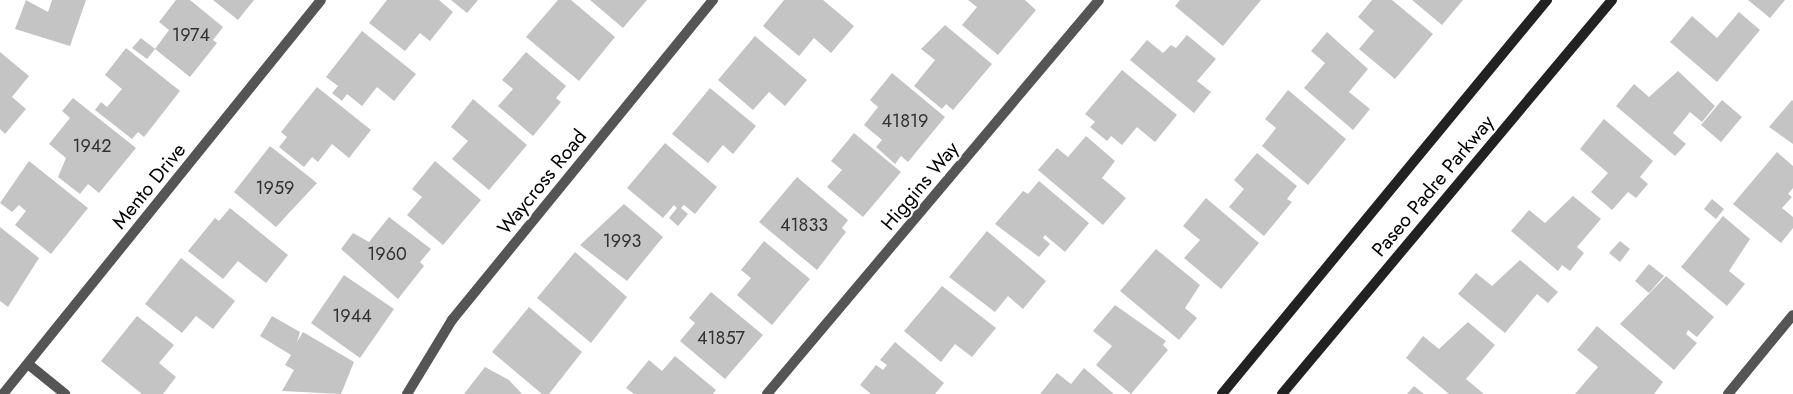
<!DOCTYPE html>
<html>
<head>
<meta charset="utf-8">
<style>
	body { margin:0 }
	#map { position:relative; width:1793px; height:394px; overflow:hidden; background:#fff; font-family:Jost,sans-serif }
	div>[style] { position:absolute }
	.building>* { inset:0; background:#c4c4c4 }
	.street>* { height:10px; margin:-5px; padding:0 5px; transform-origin:5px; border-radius:5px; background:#555 }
	.secondary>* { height:10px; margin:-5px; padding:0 5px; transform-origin:5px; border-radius:5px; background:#222 }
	span { translate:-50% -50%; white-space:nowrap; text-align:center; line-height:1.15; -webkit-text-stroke:4px #fff; paint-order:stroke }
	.number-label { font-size:18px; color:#313131 }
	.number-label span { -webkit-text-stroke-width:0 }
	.street-label { font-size:20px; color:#000 }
</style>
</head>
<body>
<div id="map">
	<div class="building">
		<i style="clip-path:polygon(26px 0,48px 12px,52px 0,86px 0,70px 46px,15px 29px)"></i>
		<i style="clip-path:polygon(176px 0,190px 0,223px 27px,213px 40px,217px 43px,190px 77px,155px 49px,169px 30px,159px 22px)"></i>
		<i style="clip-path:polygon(213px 0,254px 0,238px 20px)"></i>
		<i style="clip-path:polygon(387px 0,439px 0,453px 12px,430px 41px,420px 33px,405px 51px,369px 23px)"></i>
		<i style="clip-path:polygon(451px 0,478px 0,467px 13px)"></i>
		<i style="clip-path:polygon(558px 0,571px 0,615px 37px,579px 81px,526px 37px)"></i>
		<i style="clip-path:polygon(590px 0,647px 0,623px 28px)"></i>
		<i style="clip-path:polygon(784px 0,823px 0,854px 26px,831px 53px,814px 38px,799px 56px,763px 26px)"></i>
		<i style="clip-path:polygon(968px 0,1025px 0,1036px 10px,998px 55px,962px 25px,977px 7px)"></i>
		<i style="clip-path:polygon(1180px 0,1261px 0,1223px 46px,1175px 6px)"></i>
		<i style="clip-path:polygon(1372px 0,1392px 0,1433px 34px,1395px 79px,1359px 49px,1374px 31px,1358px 17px)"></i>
		<i style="clip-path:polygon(1412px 0,1463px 0,1442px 25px)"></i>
		<i style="clip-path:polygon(1748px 0,1785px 0,1770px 18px)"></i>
		<i style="clip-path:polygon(1739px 12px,1760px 30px,1717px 82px,1670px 42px,1692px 16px,1717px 38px)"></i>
		<i style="clip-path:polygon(945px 25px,992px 64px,953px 110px,946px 104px,942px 109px,914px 86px,935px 60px,921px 49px)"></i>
		<i style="clip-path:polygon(362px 31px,416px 74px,394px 101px,377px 87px,362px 106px,347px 94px,342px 101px,332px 93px,338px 86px,326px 77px)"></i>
		<i style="clip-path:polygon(1327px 32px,1368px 69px,1349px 92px,1370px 109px,1353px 130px,1304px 88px,1325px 63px,1311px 51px)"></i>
		<i style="clip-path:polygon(1187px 35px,1216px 59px,1197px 81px,1211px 92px,1194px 113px,1130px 60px,1147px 40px,1163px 53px,1171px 45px,1176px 48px)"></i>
		<i style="clip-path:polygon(755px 36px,807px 80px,785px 106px,769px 92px,753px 110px,718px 80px)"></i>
		<i style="clip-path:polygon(141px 38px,155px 49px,147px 59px,132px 48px)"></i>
		<i style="clip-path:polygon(126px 48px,180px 91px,144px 137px,138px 132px,132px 139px,95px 110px,101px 102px,107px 107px,122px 89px,105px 75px)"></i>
		<i style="clip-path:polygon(0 52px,29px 76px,12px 97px,26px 109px,5px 134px,0 129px)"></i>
		<i style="clip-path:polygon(526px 52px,566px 86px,556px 98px,561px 102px,533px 136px,498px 106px,513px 89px,502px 80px)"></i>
		<i style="clip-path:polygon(1122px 70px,1177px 115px,1155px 142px,1137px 127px,1122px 145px,1111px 136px,1107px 141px,1090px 127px,1095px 122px,1085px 114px)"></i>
		<i style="clip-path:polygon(1678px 71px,1715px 106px,1702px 122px,1690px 112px,1673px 133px,1686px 144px,1675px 156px,1616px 106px,1634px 84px,1649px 97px)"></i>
		<i style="clip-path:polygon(892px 73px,945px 117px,908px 162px,901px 156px,895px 164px,876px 147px,882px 140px,864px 125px,878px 107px,870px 100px)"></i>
		<i style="clip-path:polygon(317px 87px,371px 130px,349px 158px,332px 144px,318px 162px,312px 157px,304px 167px,279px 147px,287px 137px,281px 132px)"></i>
		<i style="clip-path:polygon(710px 88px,756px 126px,733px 154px,723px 145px,708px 163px,672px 134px)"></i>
		<i style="clip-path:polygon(1288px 90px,1346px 139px,1308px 185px,1262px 146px,1276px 128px,1265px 119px)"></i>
		<i style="clip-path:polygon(73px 98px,136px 148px,99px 193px,88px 184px,80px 194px,58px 177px,66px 158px,49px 144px,70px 118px,62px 111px)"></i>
		<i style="clip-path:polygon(473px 99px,527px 145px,489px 190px,452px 159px,468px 141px,451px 127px)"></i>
		<i style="clip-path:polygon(1722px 100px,1742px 117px,1721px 142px,1701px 125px)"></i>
		<i style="clip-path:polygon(1792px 100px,1793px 101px,1793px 144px,1769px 127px)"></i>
		<i style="clip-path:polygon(1604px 119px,1653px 161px,1640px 177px,1648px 184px,1636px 198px,1628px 192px,1612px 210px,1591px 192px,1608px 173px,1580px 149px)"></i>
		<i style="clip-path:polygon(854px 133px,901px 172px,863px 217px,827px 187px,842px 170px,831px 161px)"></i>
		<i style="clip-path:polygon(1086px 136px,1115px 161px,1102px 178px,1126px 198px,1103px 225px,1038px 170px,1057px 148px,1068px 157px)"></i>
		<i style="clip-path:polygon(665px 143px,717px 187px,695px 214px,684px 205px,681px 208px,688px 214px,678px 226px,669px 218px,677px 208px,674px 205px,663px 218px,627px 188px)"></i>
		<i style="clip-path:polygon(270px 146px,317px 183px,276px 227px,234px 192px)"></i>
		<i style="clip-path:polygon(1777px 152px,1793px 166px,1793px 188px,1788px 194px,1792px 197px,1782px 208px,1793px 217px,1793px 228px,1781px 243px,1733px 204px)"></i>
		<i style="clip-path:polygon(1257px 153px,1297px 186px,1287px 199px,1292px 202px,1264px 236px,1229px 207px,1244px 189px,1234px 180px)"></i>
		<i style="clip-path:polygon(29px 161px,88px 208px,51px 254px,15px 225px,26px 211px,19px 205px,12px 212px,0 203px)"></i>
		<i style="clip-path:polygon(435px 161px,481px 200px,443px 245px,407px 215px,422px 197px,412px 189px)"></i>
		<i style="clip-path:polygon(797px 177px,848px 220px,842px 228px,846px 232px,817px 270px,759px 222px)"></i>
		<i style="clip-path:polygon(1039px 181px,1089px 223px,1065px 252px,1045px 235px,1043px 238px,1050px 244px,1039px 257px,995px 224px,1023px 191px,1028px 194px)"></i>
		<i style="clip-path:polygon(1573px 196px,1601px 219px,1577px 247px,1584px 253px,1570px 271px,1562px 265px,1558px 271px,1511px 231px,1529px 210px,1545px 223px)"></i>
		<i style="clip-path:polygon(1206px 198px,1259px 243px,1221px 289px,1184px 258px,1200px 240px,1183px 226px)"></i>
		<i style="clip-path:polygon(1712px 199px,1724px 209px,1716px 219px,1704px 209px)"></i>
		<i style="clip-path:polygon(624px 204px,663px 237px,627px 281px,580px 245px)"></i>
		<i style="clip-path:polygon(230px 208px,288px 255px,266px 283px,238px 261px,223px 279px,188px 251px,215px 218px,219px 221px)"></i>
		<i style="clip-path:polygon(1723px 216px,1750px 239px,1729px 271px,1745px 284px,1727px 306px,1681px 267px)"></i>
		<i style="clip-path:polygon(389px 217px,431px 249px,420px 262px,424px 266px,398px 299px,341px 249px,353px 233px,369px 242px)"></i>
		<i style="clip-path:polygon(0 227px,39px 258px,8px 307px,0 301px)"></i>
		<i style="clip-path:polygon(987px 231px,1046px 281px,1023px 309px,1008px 296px,995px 312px,949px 277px)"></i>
		<i style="clip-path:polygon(764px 241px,810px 279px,772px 325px,737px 295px,751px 278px,741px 270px)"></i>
		<i style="clip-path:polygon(1620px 241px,1630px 249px,1620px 262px,1609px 253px)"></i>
		<i style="clip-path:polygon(1156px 249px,1200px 285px,1185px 308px,1197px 318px,1179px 340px,1120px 291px)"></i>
		<i style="clip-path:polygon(575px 252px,627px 297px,591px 343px,537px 298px)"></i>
		<i style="clip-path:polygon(181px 258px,235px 301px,213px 329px,196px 316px,182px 333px,145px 304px)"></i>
		<i style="clip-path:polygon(1520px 260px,1558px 292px,1548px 303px,1537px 294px,1505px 333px,1458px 294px,1476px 273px,1492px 286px)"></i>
		<i style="clip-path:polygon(1649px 264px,1664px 276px,1649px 293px,1635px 281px)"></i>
		<i style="clip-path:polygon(344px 275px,394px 309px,360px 358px,311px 323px)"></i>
		<i style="clip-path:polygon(1666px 276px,1714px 317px,1697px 337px,1688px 330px,1686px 334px,1697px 343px,1674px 370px,1620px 324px)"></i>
		<i style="clip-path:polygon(942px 286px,996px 328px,972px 357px,955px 344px,941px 362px,904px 331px)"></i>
		<i style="clip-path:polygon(711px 292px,763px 335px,725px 379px,680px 341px,695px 323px,689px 318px)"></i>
		<i style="clip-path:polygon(1115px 305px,1166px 341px,1163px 345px,1168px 350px,1131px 394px,1096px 365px,1112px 346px,1093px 331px)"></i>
		<i style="clip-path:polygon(529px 307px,582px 352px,549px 394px,542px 394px,492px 352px)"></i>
		<i style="clip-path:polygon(137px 316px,174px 345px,159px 363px,176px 377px,163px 394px,142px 394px,101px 361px)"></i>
		<i style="clip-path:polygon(272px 316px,300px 332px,297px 342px,303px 332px,354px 362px,341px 394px,282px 391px,294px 370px,285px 365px,291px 355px,260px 336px)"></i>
		<i style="clip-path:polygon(1468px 322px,1495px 345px,1466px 379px,1484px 394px,1449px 394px,1406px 358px,1423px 336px,1439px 349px)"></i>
		<i style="clip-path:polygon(1597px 326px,1663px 382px,1654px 394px,1575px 394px,1598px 367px,1577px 350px)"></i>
		<i style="clip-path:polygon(895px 342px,944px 383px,935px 394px,871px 394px,860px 385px,876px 365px,883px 370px,887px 365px,880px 360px)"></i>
		<i style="clip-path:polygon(675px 356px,716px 390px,713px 394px,634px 394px,626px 388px,649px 360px,662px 371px)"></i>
		<i style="clip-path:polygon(485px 367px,509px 380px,522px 394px,464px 394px)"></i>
		<i style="clip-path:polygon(1084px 368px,1114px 394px,1040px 394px,1057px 373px,1071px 384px)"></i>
		<i style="clip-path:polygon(1414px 386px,1424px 394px,1407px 394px)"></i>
	</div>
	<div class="street">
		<i style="left:28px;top:364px;width:48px;rotate:39deg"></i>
		<i style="left:3px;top:394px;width:506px;rotate:-51.09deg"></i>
		<i style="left:407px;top:394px;width:87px;rotate:-58.7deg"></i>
		<i style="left:452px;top:320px;width:413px;rotate:-50.8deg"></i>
		<i style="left:767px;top:394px;width:515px;rotate:-49.88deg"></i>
		<i style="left:1728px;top:394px;width:102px;rotate:-50.6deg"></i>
	</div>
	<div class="secondary">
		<i style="left:1222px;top:394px;width:511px;rotate:-50.48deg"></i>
		<i style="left:1282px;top:394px;width:514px;rotate:-50.05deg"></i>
	</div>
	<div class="number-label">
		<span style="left:191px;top:35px">1974</span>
		<span style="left:905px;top:121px">41819</span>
		<span style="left:92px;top:146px">1942</span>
		<span style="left:275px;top:188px">1959</span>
		<span style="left:804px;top:225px">41833</span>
		<span style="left:622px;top:241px">1993</span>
		<span style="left:387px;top:254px">1960</span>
		<span style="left:352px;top:316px">1944</span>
		<span style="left:721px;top:338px">41857</span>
	</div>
	<div class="street-label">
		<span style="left:542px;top:182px;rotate:-51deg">Waycross Road</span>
		<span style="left:149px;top:186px;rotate:-51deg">Mento Drive</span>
		<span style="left:920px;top:186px;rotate:-50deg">Higgins Way</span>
		<span style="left:1433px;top:186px;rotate:-50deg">Paseo Padre Parkway</span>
	</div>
</div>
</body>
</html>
